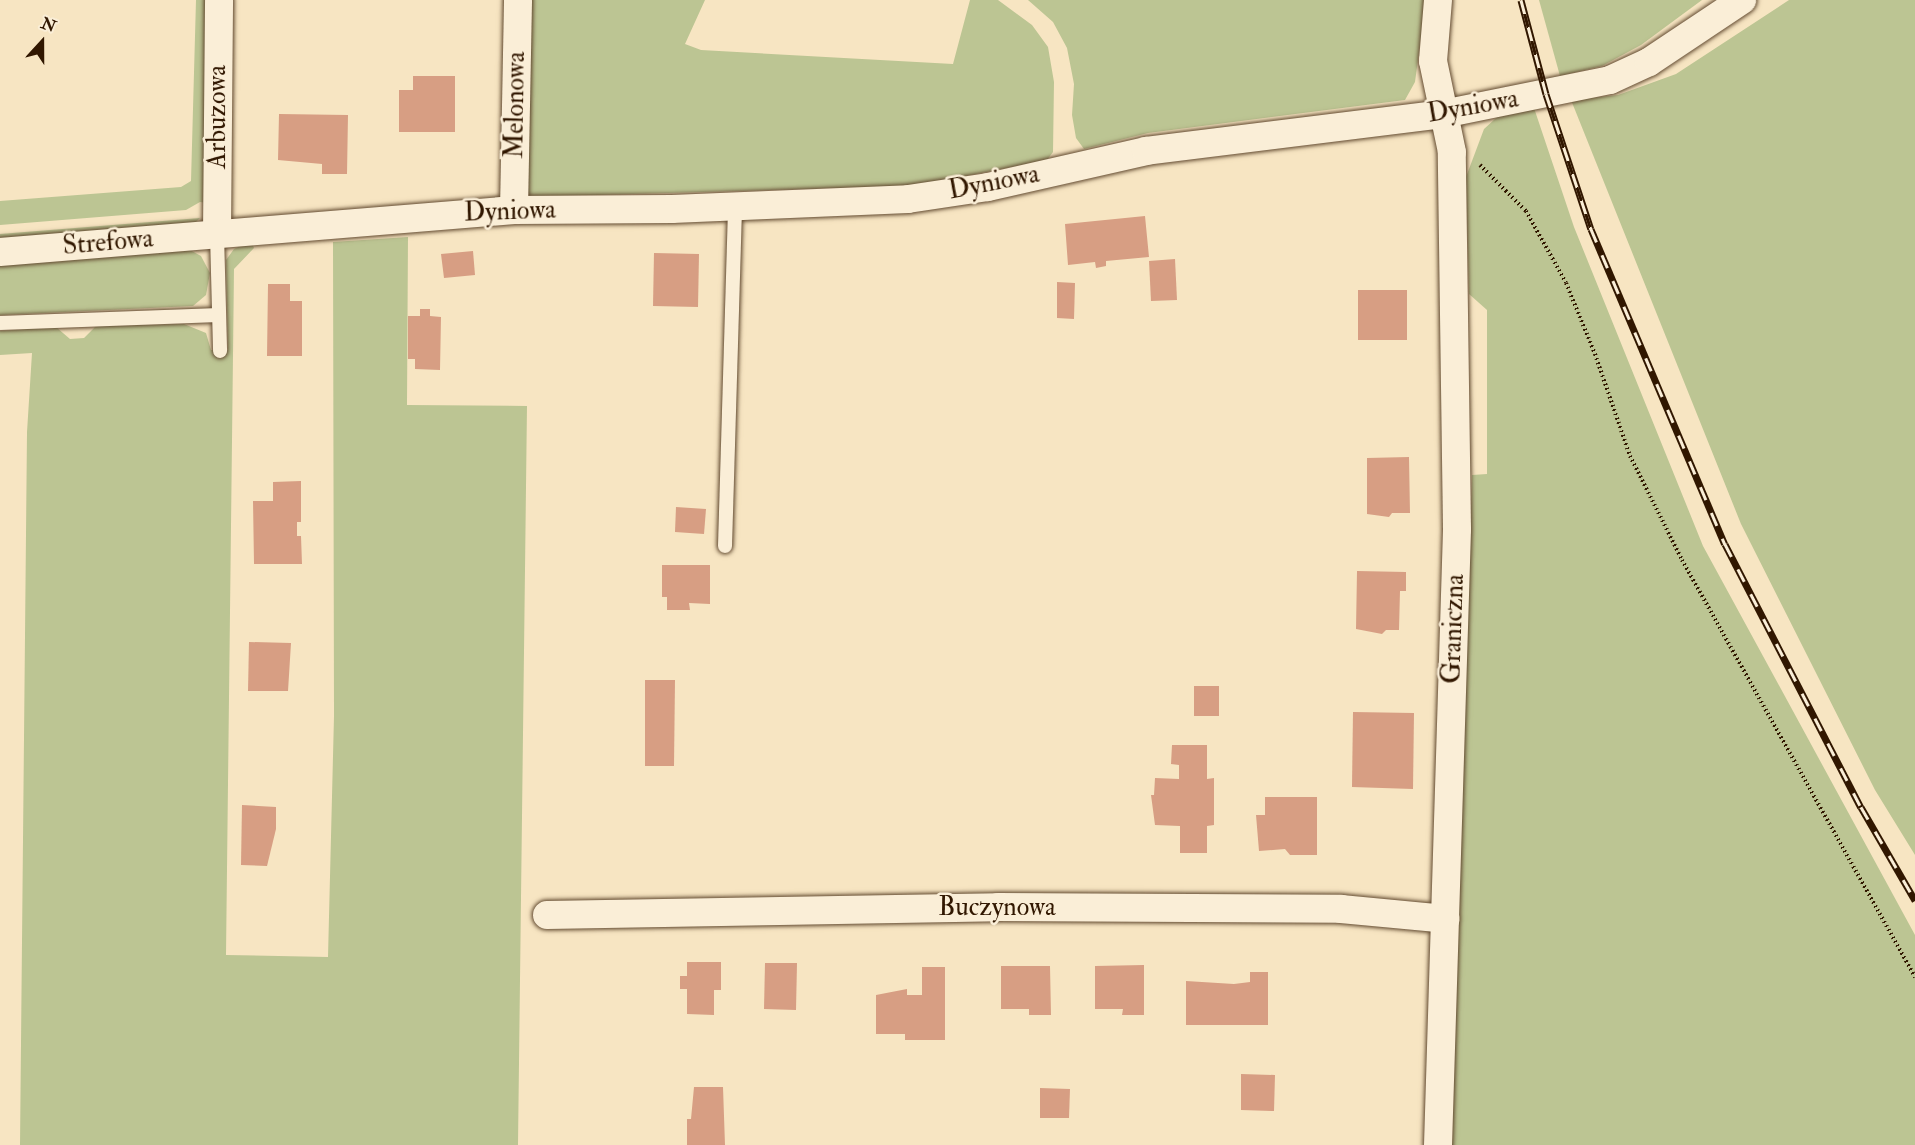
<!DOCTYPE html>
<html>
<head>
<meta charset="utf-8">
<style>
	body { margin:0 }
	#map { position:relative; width:1915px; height:1145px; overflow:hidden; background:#f7e5c2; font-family:"IM FELL Double Pica",serif }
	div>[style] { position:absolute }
	.green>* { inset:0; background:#bcc593 }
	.building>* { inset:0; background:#d79e83 }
	.path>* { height:4px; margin-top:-2px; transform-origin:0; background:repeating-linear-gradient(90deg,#311700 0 1.5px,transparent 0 4.5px) }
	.roads { filter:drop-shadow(0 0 2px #624a30) drop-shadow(0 0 2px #624a30) }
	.lane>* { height:14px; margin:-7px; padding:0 7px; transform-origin:7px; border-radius:7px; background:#faeed7 }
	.street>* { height:28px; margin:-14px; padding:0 14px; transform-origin:14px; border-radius:14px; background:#faeed7 }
	.rail>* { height:7px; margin-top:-3.5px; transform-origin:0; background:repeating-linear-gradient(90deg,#faeed7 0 14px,#311700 0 28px); box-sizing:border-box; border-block:2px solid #311700 }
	span { translate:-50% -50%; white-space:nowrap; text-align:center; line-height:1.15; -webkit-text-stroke:5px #faeed7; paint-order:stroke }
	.street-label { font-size:26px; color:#311700 }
	.north { position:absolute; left:12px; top:12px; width:60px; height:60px; -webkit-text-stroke:4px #faeed7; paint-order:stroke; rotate:21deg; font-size:16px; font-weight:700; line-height:24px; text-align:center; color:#311700 }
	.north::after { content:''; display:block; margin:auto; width:21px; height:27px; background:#311700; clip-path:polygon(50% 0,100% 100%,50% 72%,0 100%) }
</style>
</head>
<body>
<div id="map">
	<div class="green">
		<i style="clip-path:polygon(196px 0,210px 0,209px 203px,200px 202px,186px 210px,0 225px,0 201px,181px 187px,191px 181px)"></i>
		<i style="clip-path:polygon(530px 0,705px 0,685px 44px,701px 50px,953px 64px,970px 0,998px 0,1032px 25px,1048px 47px,1054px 82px,1053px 152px,1047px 160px,915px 186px,527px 197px)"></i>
		<i style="clip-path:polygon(1028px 0,1426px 0,1415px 82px,1405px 100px,1148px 133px,1084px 149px,1076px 138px,1072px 115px,1074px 84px,1067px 48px,1053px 22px)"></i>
		<i style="clip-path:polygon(1539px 0,1702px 0,1641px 45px,1602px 66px,1560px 76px)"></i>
		<i style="clip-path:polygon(1789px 0,1915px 0,1915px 855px,1875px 790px,1741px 524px,1571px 100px,1618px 95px,1676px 74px)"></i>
		<i style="clip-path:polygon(1533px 105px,1574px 227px,1703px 546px,1915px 935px,1915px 1145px,1452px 1145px,1472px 475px,1487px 474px,1487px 310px,1469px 294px,1466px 177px,1484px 129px,1507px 108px)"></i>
		<i style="clip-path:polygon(200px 218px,195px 223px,0 239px,0 234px)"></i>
		<i style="clip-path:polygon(408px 237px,407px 405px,527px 406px,518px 1145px,20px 1145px,27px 432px,32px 353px,0 355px,0 331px,56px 327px,70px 339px,84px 338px,96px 326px,184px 324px,206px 333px,211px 350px,228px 350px,226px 260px,234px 249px,251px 241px,254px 248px,234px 269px,226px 955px,328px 957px,334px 716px,333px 242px)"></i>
		<i style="clip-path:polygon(190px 250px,201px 256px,210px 273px,206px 295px,193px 306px,0 315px,0 265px)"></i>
	</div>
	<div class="building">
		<i style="clip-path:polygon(413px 76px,455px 76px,455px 132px,399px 132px,399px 90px,413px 90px)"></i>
		<i style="clip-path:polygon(279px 114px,348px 115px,347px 174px,322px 174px,322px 164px,278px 160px)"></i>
		<i style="clip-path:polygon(1145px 216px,1149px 257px,1106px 261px,1106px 266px,1096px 268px,1095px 262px,1068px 265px,1065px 224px)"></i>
		<i style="clip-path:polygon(473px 251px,475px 275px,444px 278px,441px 254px)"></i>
		<i style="clip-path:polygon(654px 253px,699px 254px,698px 307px,653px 306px)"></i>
		<i style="clip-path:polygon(1175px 259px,1177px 300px,1151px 301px,1149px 261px)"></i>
		<i style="clip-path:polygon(1057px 282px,1075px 283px,1074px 319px,1057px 318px)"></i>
		<i style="clip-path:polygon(268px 284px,290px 284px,290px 301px,302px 301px,302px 356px,267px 356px)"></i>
		<i style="clip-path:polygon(1358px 290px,1407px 290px,1407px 340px,1358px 340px)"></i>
		<i style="clip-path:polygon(420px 309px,430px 309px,430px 316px,441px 317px,440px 370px,415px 369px,415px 359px,408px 359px,408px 316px,420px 316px)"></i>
		<i style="clip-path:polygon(1409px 457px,1410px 513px,1392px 513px,1389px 517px,1367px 514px,1367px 458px)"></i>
		<i style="clip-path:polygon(301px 481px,301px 522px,297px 522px,297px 536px,301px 536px,302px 564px,254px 564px,253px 501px,273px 501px,273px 482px)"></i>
		<i style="clip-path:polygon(676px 507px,706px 509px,704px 534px,675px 532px)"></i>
		<i style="clip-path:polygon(662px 565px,710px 565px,710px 604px,689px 603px,690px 610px,667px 610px,667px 597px,662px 597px)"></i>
		<i style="clip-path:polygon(1357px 571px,1406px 572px,1406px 591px,1400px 591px,1399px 630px,1386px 630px,1382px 634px,1356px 629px)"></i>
		<i style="clip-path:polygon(249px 642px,291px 643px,288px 691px,248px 691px)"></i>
		<i style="clip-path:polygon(645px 680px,675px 680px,674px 766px,645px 766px)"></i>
		<i style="clip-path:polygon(1194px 686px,1219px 686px,1219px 716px,1194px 716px)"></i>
		<i style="clip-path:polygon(1353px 712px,1414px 713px,1413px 789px,1352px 787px)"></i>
		<i style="clip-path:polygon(1172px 745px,1207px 745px,1207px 779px,1214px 778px,1214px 825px,1207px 826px,1207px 853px,1180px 853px,1180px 826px,1155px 825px,1151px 795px,1154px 795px,1155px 778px,1179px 779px,1179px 765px,1171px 764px)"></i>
		<i style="clip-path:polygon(1265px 797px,1317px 797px,1317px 855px,1290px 855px,1285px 849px,1259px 851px,1256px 815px,1265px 815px)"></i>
		<i style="clip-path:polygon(242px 805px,276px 807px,276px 829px,267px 866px,241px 865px)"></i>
		<i style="clip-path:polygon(687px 962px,721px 962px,721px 990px,714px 990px,714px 1015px,687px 1014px,687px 989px,680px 989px,680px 976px,687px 976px)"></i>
		<i style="clip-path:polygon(765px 963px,797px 963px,796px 1010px,764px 1009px)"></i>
		<i style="clip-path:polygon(1144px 965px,1144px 1015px,1122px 1015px,1123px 1009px,1095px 1009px,1095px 966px)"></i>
		<i style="clip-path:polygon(1001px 966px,1050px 966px,1051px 1015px,1029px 1015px,1029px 1009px,1001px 1009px)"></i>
		<i style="clip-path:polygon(922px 967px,945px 967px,945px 1040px,905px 1040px,905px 1034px,876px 1034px,876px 995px,907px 989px,907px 995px,922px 995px)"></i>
		<i style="clip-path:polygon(1250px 972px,1268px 972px,1268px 1025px,1186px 1025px,1186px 981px,1234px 984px,1250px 982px)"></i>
		<i style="clip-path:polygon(1241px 1074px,1275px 1075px,1274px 1111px,1241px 1110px)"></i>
		<i style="clip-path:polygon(694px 1087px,723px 1087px,725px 1145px,687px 1145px,687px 1119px,691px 1119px)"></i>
		<i style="clip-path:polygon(1040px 1088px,1070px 1089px,1069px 1118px,1040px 1118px)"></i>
	</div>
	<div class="path">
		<i style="left:1480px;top:165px;width:65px;rotate:45deg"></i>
		<i style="left:1526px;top:211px;width:82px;rotate:60.9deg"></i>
		<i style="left:1566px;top:283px;width:77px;rotate:67.8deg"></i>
		<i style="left:1595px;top:354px;width:108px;rotate:71.1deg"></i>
		<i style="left:1630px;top:456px;width:116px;rotate:63.4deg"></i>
		<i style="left:1682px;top:560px;width:478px;rotate:60.8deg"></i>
	</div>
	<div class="roads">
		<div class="lane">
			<i style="left:217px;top:234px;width:117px;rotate:88.5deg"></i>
			<i style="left:0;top:323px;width:219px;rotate:-2.1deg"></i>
			<i style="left:725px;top:546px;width:339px;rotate:-88.3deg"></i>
		</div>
		<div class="street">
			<i style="left:514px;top:210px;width:210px;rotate:-88.9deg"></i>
			<i style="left:217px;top:234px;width:234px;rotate:-89.5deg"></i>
			<i style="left:0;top:252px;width:516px;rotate:-4.67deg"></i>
			<i style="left:514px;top:210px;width:158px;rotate:-0.4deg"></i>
			<i style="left:672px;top:209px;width:236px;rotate:-2.4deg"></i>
			<i style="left:908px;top:199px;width:81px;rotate:-8.5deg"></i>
			<i style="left:988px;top:187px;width:162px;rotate:-12.8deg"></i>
			<i style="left:1146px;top:151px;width:299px;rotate:-7.1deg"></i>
			<i style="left:1443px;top:114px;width:170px;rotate:-11.5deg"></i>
			<i style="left:1610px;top:80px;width:43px;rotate:-24.8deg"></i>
			<i style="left:1649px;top:62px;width:112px;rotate:-33.7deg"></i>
			<i style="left:547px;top:915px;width:451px;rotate:-1deg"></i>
			<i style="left:998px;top:907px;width:343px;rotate:0.3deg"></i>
			<i style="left:1341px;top:909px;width:105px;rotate:5.4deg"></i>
			<i style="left:1438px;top:1145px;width:616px;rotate:-88.23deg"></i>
			<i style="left:1457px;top:529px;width:377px;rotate:-90.8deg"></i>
			<i style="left:1452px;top:152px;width:93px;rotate:-101.8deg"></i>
			<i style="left:1433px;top:61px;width:61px;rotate:-85.3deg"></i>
		</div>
	</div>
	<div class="rail">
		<i style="left:1521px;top:0;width:97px;rotate:75.1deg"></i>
		<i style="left:1546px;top:94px;width:142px;rotate:71.6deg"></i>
		<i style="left:1591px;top:229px;width:342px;rotate:67deg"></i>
		<i style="left:1725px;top:544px;width:296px;rotate:62.7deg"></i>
		<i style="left:1861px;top:807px;width:108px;rotate:59.9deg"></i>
	</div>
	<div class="street-label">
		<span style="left:516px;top:105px;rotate:-89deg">Melonowa</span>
		<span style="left:1473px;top:107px;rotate:-10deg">Dyniowa</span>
		<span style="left:218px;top:117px;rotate:-90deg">Arbuzowa</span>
		<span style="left:994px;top:183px;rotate:-11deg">Dyniowa</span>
		<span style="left:510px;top:212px;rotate:-2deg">Dyniowa</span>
		<span style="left:108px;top:243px;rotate:-5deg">Strefowa</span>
		<span style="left:1454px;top:629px;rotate:-88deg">Graniczna</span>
		<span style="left:997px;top:908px">Buczynowa</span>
	</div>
	<div class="north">N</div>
</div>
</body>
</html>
